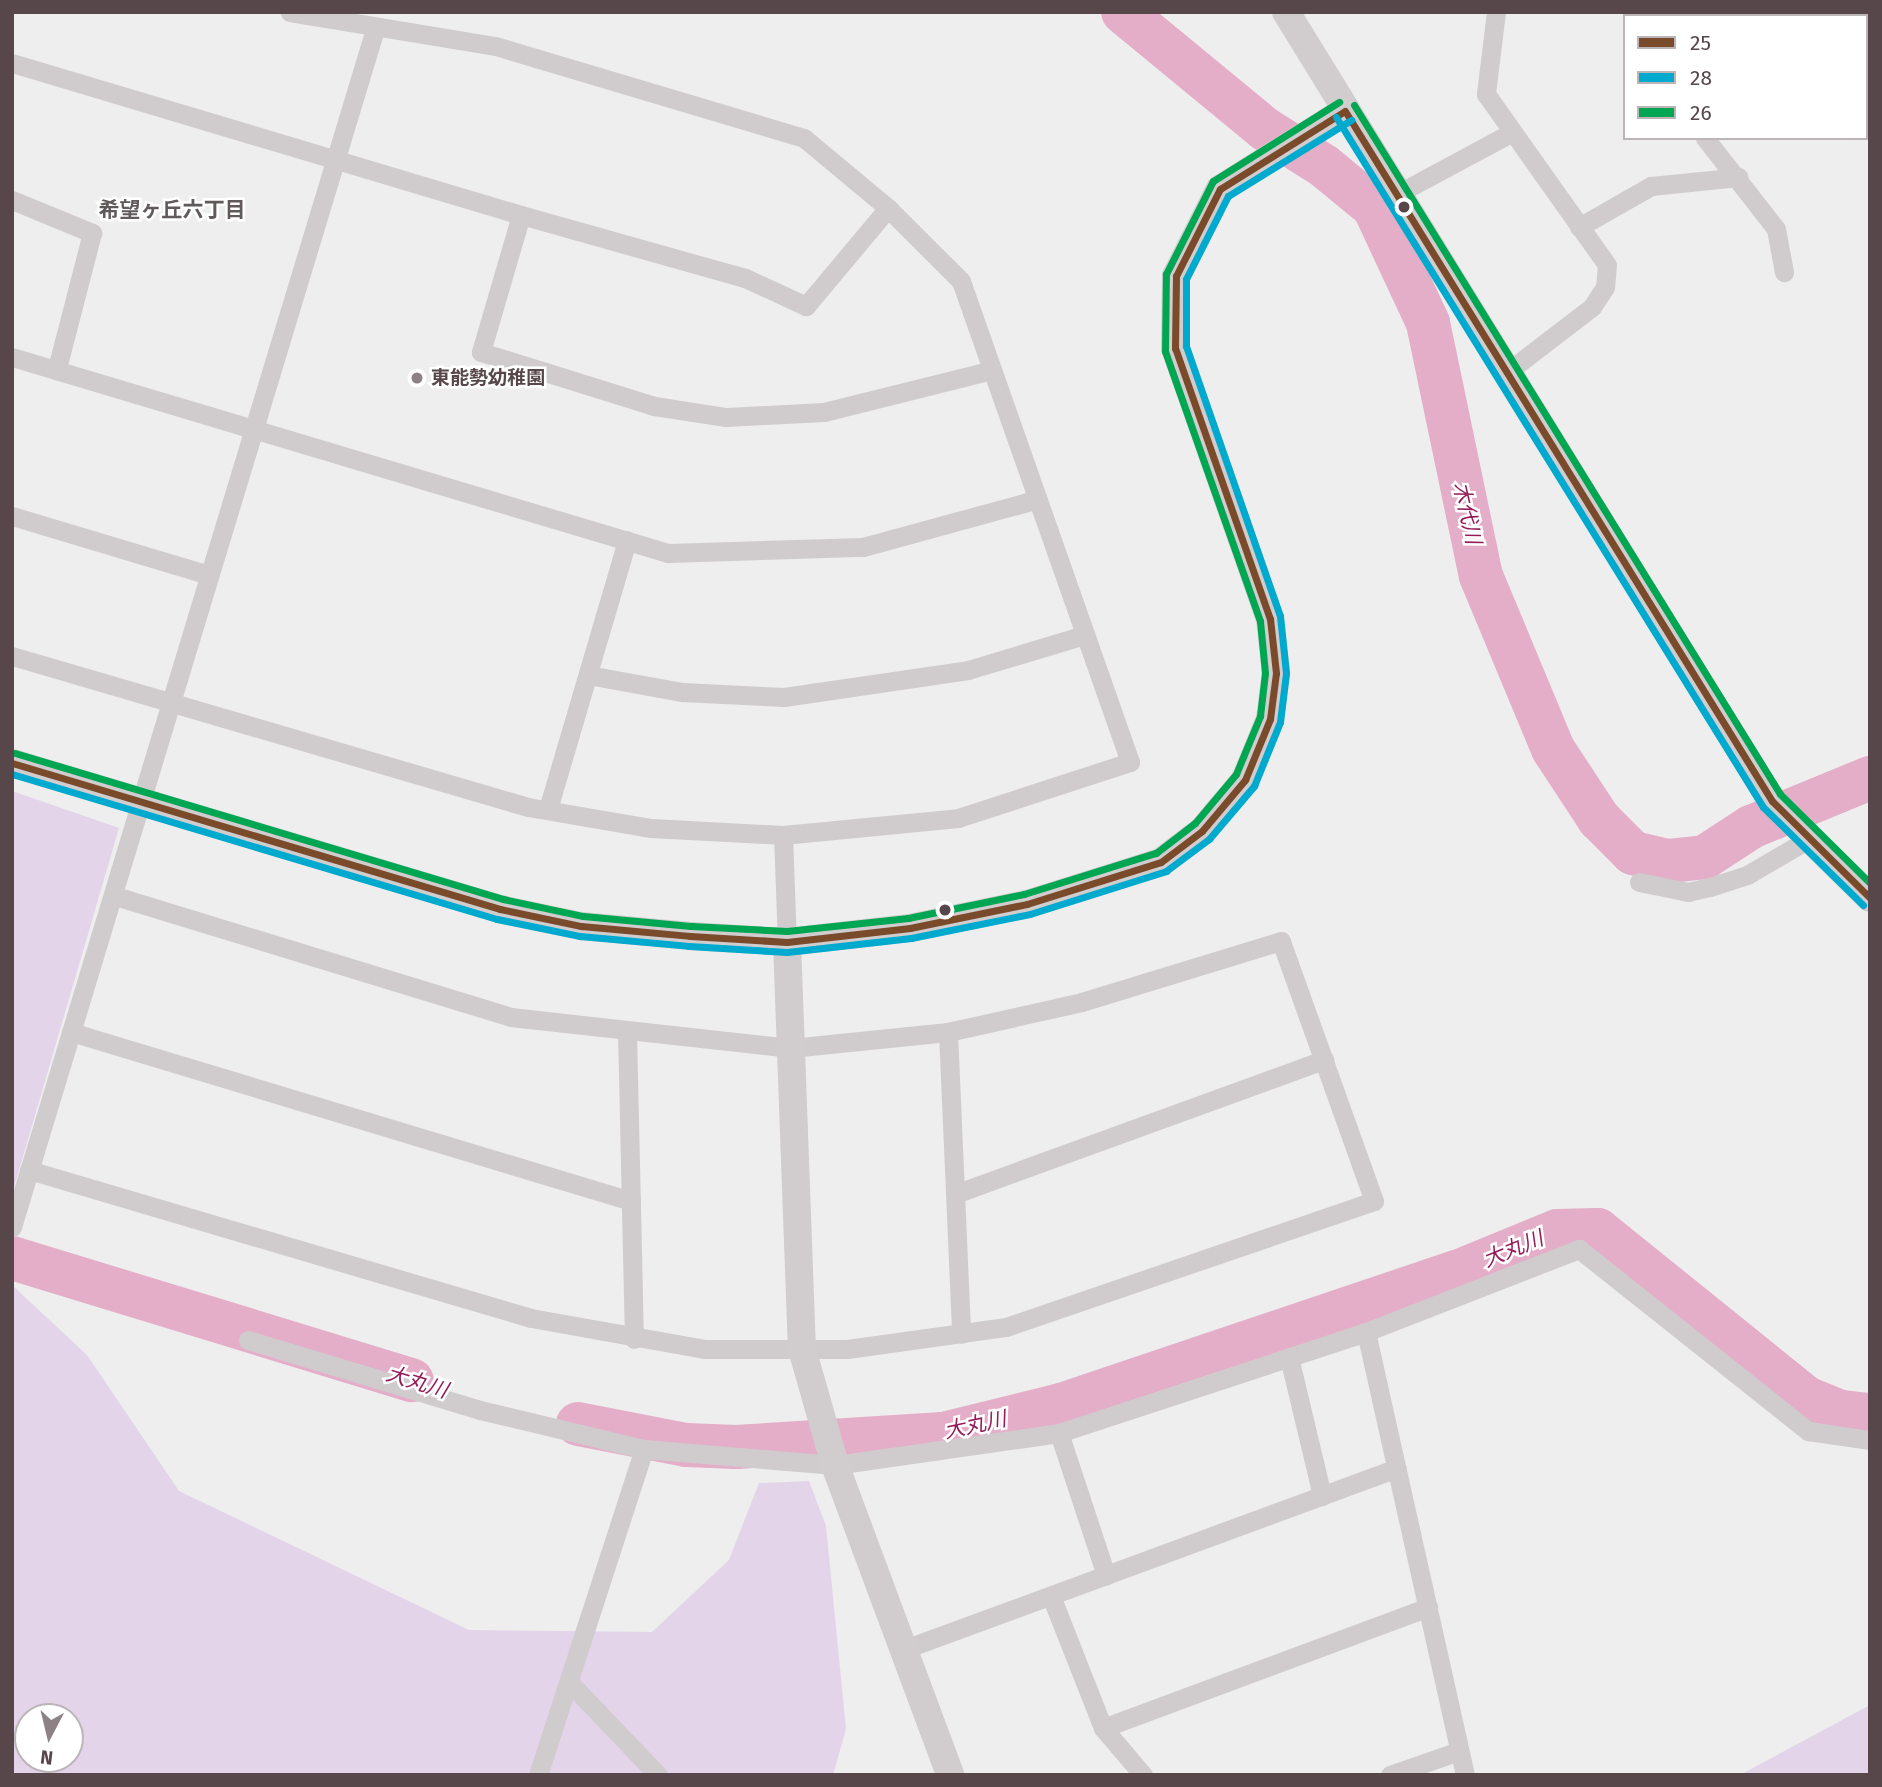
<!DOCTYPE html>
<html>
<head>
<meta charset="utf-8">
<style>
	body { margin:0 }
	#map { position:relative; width:1882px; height:1787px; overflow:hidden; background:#edeeed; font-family:"Fira Sans","Noto Sans JP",sans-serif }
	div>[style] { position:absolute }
	.green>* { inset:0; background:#e3d4ea }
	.river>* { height:44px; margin:-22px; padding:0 22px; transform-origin:22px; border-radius:22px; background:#e4adc8 }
	.street>* { height:19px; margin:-9.5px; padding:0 9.5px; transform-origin:9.5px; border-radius:9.5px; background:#d0cccd }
	.secondary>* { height:28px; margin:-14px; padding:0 14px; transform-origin:14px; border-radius:14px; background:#d1ccce }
	.bus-1>* { height:7px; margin:-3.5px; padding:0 3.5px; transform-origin:3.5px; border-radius:3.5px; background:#7a4b2a }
	.bus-2>* { height:7px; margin:-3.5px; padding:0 3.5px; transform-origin:3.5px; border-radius:3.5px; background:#00a9ce }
	.bus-3>* { height:7px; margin:-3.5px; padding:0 3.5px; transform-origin:3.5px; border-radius:3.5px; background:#00a651 }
	.dots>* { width:19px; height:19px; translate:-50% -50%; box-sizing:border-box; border:4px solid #fff; border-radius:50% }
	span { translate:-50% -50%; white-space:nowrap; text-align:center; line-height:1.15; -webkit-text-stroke:5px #fff; paint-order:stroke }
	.poi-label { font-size:19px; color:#57474b; font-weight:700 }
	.left { translate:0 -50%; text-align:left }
	.neighbourhood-label { font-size:21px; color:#605a5b; font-weight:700 }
	.water-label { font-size:21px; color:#951c58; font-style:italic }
	.frame { position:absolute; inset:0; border:14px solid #57474b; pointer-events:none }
	.legend { position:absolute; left:1623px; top:14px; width:245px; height:126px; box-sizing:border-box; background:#fff; border:2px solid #bcb5b7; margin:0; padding:9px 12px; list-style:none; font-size:21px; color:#57474b }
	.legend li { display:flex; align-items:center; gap:14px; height:35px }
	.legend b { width:35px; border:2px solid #bcb5b7 }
	.north { position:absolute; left:14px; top:1703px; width:70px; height:70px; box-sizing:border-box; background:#fff; border:2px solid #bcb5b7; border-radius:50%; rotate:187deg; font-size:19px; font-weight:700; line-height:28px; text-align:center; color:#57474b }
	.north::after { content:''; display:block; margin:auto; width:24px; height:32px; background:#8c8184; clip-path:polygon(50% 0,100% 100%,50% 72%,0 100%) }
</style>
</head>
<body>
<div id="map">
	<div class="green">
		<i style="clip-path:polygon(12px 791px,119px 828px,12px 1194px)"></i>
		<i style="clip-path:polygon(evenodd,12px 1285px,87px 1355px,179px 1491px,469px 1630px,652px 1632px,729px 1560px,759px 1483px,809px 1481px,826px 1526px,846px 1729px,833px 1775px,12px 1775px,12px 1285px,28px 1717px,70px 1717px,70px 1759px,28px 1759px,28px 1717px)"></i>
		<i style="clip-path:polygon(1870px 1705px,1870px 1775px,1740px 1775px,1868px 1706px)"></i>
	</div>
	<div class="river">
		<i style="left:1123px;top:12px;width:184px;rotate:39.5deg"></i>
		<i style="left:1265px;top:129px;width:70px;rotate:32.1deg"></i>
		<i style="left:1324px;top:166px;width:65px;rotate:39.4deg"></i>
		<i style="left:1374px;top:207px;width:128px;rotate:65deg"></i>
		<i style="left:1428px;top:323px;width:258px;rotate:78.2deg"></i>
		<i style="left:1481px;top:576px;width:187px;rotate:67.4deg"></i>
		<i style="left:1553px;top:749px;width:84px;rotate:56.7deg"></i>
		<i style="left:1599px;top:819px;width:48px;rotate:45deg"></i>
		<i style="left:1633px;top:853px;width:37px;rotate:13deg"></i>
		<i style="left:1669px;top:861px;width:36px;rotate:-6deg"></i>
		<i style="left:1705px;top:857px;width:55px;rotate:-33.1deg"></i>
		<i style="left:1751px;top:827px;width:129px;rotate:-22.4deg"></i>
		<i style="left:12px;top:1258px;width:418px;rotate:17deg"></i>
		<i style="left:578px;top:1424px;width:110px;rotate:11deg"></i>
		<i style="left:686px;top:1445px;width:50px;rotate:2.3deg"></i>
		<i style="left:736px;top:1447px;width:207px;rotate:-3.6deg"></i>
		<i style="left:943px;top:1434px;width:122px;rotate:-13.8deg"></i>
		<i style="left:1061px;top:1405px;width:418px;rotate:-18.6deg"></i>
		<i style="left:1457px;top:1272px;width:108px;rotate:-22.3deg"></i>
		<i style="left:1557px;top:1231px;width:41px;rotate:-1.4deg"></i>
		<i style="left:1598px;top:1230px;width:267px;rotate:38.9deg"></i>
		<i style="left:1806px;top:1398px;width:37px;rotate:22deg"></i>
		<i style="left:1840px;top:1412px;width:30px;rotate:6deg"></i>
	</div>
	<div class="street">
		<i style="left:1496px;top:12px;width:83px;rotate:97deg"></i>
		<i style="left:1486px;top:94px;width:209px;rotate:54.7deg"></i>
		<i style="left:1607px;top:265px;width:22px;rotate:95deg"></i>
		<i style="left:1605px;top:287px;width:24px;rotate:123deg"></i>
		<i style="left:1592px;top:307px;width:103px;rotate:142.5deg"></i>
		<i style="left:1661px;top:12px;width:4px;rotate:76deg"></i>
		<i style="left:12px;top:63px;width:531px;rotate:16.63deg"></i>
		<i style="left:1705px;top:138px;width:115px;rotate:52deg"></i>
		<i style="left:1776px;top:229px;width:44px;rotate:79.5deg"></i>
		<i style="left:1399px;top:193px;width:127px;rotate:-28.2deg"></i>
		<i style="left:12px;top:200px;width:87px;rotate:22.4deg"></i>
		<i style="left:92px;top:233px;width:139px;rotate:104.5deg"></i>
		<i style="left:888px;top:208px;width:128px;rotate:129.9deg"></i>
		<i style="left:806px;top:306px;width:67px;rotate:-155.3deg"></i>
		<i style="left:745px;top:278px;width:233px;rotate:-164.3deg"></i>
		<i style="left:521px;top:215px;width:143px;rotate:106.3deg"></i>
		<i style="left:481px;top:352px;width:181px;rotate:17.3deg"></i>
		<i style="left:654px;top:406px;width:73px;rotate:8.7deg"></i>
		<i style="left:726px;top:417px;width:98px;rotate:-2.9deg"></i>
		<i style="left:824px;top:412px;width:173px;rotate:-14deg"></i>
		<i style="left:1579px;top:227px;width:83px;rotate:-29.7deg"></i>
		<i style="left:1651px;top:186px;width:88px;rotate:-5.8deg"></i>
		<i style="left:12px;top:357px;width:685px;rotate:16.64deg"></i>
		<i style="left:668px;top:553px;width:195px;rotate:-1.8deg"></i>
		<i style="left:863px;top:547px;width:181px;rotate:-15.3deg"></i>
		<i style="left:12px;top:516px;width:206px;rotate:16.7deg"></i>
		<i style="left:12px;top:656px;width:538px;rotate:16.31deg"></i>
		<i style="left:528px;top:807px;width:125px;rotate:9.7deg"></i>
		<i style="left:651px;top:828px;width:132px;rotate:3deg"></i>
		<i style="left:783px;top:835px;width:176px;rotate:-5.5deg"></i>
		<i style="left:958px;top:818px;width:181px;rotate:-18deg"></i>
		<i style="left:1130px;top:762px;width:510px;rotate:-109.36deg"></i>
		<i style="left:961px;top:281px;width:103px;rotate:-135deg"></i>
		<i style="left:888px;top:208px;width:109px;rotate:-140.2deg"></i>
		<i style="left:804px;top:138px;width:322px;rotate:-163.4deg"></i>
		<i style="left:495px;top:46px;width:208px;rotate:-170.6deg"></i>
		<i style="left:588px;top:675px;width:96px;rotate:10.3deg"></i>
		<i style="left:682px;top:692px;width:102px;rotate:2.8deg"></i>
		<i style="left:784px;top:697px;width:186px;rotate:-8.3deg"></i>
		<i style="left:968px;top:670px;width:122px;rotate:-16.7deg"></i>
		<i style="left:548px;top:809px;width:280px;rotate:-73.6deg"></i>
		<i style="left:783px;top:835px;width:107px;rotate:87.9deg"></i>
		<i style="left:1639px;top:882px;width:50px;rotate:11.5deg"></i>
		<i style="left:1688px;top:892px;width:23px;rotate:-13deg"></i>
		<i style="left:1710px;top:887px;width:39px;rotate:-18deg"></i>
		<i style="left:1747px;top:875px;width:69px;rotate:-30.3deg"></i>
		<i style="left:71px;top:1032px;width:585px;rotate:16.79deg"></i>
		<i style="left:627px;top:1032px;width:307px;rotate:88.7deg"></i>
		<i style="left:948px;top:1032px;width:302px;rotate:87.5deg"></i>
		<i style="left:29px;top:1170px;width:523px;rotate:16.43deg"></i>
		<i style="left:531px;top:1318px;width:177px;rotate:10.1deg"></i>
		<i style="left:705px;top:1349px;width:142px"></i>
		<i style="left:847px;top:1349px;width:161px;rotate:-7.9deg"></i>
		<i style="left:1006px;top:1327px;width:389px;rotate:-18.9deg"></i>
		<i style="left:1374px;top:1201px;width:276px;rotate:-109.7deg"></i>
		<i style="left:1281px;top:941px;width:208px;rotate:163deg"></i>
		<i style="left:1082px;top:1002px;width:137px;rotate:167.4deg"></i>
		<i style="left:948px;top:1032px;width:158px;rotate:174.2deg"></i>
		<i style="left:791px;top:1048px;width:282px;rotate:-173.7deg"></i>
		<i style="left:511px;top:1017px;width:416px;rotate:-163deg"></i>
		<i style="left:955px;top:1194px;width:393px;rotate:-20deg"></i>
		<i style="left:12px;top:1227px;width:1252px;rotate:-73.14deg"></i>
		<i style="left:1366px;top:1332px;width:454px;rotate:77.4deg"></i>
		<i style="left:248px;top:1340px;width:242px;rotate:16.8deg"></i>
		<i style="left:480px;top:1410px;width:169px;rotate:13.4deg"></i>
		<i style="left:644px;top:1449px;width:192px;rotate:4.8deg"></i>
		<i style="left:835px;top:1465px;width:226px;rotate:-8.1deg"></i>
		<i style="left:1059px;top:1433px;width:323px;rotate:-18.2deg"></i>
		<i style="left:1366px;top:1332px;width:229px;rotate:-21.3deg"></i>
		<i style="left:1579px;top:1249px;width:293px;rotate:38.5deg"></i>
		<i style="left:1808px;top:1431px;width:63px;rotate:8.3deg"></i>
		<i style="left:1289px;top:1357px;width:143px;rotate:76.6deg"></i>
		<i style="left:1059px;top:1433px;width:150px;rotate:71.7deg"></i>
		<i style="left:1051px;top:1596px;width:142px;rotate:68.5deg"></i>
		<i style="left:1103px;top:1728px;width:62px;rotate:49.6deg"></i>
		<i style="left:902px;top:1650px;width:527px;rotate:-20.19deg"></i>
		<i style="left:570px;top:1683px;width:127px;rotate:46.3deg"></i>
		<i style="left:1103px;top:1728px;width:347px;rotate:-20.4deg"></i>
		<i style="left:538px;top:1775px;width:343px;rotate:-72deg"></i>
		<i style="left:1390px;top:1775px;width:73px;rotate:-19.2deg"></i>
	</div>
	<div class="secondary">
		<i style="left:1286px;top:12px;width:927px;rotate:58.37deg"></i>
		<i style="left:1772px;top:801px;width:138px;rotate:44.7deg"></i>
		<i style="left:12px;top:763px;width:509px;rotate:16.66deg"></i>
		<i style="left:500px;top:909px;width:83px;rotate:11.9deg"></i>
		<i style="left:581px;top:926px;width:109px;rotate:5.2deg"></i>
		<i style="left:690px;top:936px;width:97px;rotate:3.5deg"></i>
		<i style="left:787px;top:942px;width:124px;rotate:-6.5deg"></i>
		<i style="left:910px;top:928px;width:119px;rotate:-11.6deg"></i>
		<i style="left:1027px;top:904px;width:140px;rotate:-17.4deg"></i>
		<i style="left:1161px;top:862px;width:51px;rotate:-37.1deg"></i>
		<i style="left:1202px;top:831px;width:67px;rotate:-49.9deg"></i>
		<i style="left:1245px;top:780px;width:66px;rotate:-67.7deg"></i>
		<i style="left:1270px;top:719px;width:46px;rotate:-82.6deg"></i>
		<i style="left:1276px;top:673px;width:54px;rotate:-96.3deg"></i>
		<i style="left:1270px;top:619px;width:287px;rotate:-109.3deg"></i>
		<i style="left:1175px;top:348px;width:72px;rotate:-89.2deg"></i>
		<i style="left:1176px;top:276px;width:97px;rotate:-63.2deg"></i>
		<i style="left:1220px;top:189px;width:147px;rotate:-32deg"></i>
		<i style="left:787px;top:942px;width:407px;rotate:87.9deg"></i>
		<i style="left:802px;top:1349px;width:121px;rotate:74.1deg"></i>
		<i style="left:835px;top:1465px;width:331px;rotate:69.6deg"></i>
	</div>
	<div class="bus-1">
		<i style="left:1345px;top:111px;width:811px;rotate:58.25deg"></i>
		<i style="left:1772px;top:801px;width:138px;rotate:44.7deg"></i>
		<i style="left:12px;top:763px;width:509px;rotate:16.66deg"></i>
		<i style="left:500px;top:909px;width:83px;rotate:11.9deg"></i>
		<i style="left:581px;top:926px;width:109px;rotate:5.2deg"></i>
		<i style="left:690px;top:936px;width:97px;rotate:3.5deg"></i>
		<i style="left:787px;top:942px;width:124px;rotate:-6.5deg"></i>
		<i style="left:910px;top:928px;width:119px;rotate:-11.6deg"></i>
		<i style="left:1027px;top:904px;width:140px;rotate:-17.4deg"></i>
		<i style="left:1161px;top:862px;width:51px;rotate:-37.1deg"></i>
		<i style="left:1202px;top:831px;width:67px;rotate:-49.9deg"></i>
		<i style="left:1245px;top:780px;width:66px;rotate:-67.7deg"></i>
		<i style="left:1270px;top:719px;width:46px;rotate:-82.6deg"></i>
		<i style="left:1276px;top:673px;width:54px;rotate:-96.3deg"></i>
		<i style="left:1270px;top:619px;width:287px;rotate:-109.3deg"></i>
		<i style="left:1175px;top:348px;width:72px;rotate:-89.2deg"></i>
		<i style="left:1176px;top:276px;width:97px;rotate:-63.2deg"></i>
		<i style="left:1220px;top:189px;width:147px;rotate:-32deg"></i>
	</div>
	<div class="bus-2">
		<i style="left:1336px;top:117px;width:811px;rotate:58.25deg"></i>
		<i style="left:1763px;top:807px;width:140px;rotate:44.4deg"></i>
		<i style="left:12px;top:774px;width:506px;rotate:16.65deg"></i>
		<i style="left:497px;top:919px;width:85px;rotate:11.6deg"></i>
		<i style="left:580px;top:936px;width:109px;rotate:5.2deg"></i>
		<i style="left:689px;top:946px;width:98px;rotate:3.5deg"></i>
		<i style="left:787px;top:952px;width:125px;rotate:-6.4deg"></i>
		<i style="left:911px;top:938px;width:121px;rotate:-11.4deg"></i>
		<i style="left:1030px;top:914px;width:143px;rotate:-17.5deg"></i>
		<i style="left:1166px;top:871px;width:54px;rotate:-36.7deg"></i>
		<i style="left:1209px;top:839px;width:70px;rotate:-49.7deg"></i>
		<i style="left:1254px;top:786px;width:69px;rotate:-67.9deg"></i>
		<i style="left:1280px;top:722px;width:49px;rotate:-83deg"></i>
		<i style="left:1286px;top:673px;width:57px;rotate:-96deg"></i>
		<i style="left:1280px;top:616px;width:286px;rotate:-109.2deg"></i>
		<i style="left:1186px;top:346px;width:67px;rotate:-90deg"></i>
		<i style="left:1186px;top:279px;width:93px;rotate:-63.2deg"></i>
		<i style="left:1228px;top:196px;width:145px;rotate:-31.7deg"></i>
	</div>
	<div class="bus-3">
		<i style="left:1354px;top:105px;width:810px;rotate:58.27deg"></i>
		<i style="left:1780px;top:794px;width:127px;rotate:44.7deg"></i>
		<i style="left:15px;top:753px;width:509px;rotate:16.66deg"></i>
		<i style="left:503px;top:899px;width:82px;rotate:12deg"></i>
		<i style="left:583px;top:916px;width:108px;rotate:5.3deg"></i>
		<i style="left:691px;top:926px;width:96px;rotate:3deg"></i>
		<i style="left:787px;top:931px;width:122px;rotate:-6.1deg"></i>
		<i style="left:908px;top:918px;width:118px;rotate:-11.7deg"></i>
		<i style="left:1024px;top:894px;width:138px;rotate:-17.3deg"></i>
		<i style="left:1156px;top:853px;width:49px;rotate:-37.6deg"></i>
		<i style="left:1195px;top:823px;width:64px;rotate:-50.1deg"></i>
		<i style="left:1236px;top:774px;width:63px;rotate:-67.5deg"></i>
		<i style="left:1260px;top:716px;width:43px;rotate:-83.4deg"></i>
		<i style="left:1265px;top:673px;width:52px;rotate:-95.5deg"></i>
		<i style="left:1260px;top:621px;width:286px;rotate:-109.4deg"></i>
		<i style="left:1165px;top:351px;width:77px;rotate:-89.3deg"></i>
		<i style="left:1166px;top:274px;width:104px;rotate:-63.2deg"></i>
		<i style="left:1213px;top:181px;width:149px;rotate:-32.1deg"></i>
	</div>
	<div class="dots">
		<i style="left:1404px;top:207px;background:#57474b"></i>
		<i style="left:417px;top:378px;background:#8c8184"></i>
		<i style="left:945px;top:910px;background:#57474b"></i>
	</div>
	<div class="poi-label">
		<span class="left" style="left:431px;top:378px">東能勢幼稚園</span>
	</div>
	<div class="neighbourhood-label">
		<span style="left:172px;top:210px">希望ヶ丘六丁目</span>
	</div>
	<div class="water-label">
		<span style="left:1467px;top:513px;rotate:77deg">木代川</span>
		<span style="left:1513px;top:1249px;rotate:-22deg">大丸川</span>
		<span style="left:417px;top:1382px;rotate:17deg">大丸川</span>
		<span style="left:975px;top:1425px;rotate:-12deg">大丸川</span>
	</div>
	<div class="frame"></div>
	<ul class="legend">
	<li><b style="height:9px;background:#7a4b2a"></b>25</li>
	<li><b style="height:9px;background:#00a9ce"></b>28</li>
	<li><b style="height:9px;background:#00a651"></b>26</li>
	</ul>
	<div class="north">N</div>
</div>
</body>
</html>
